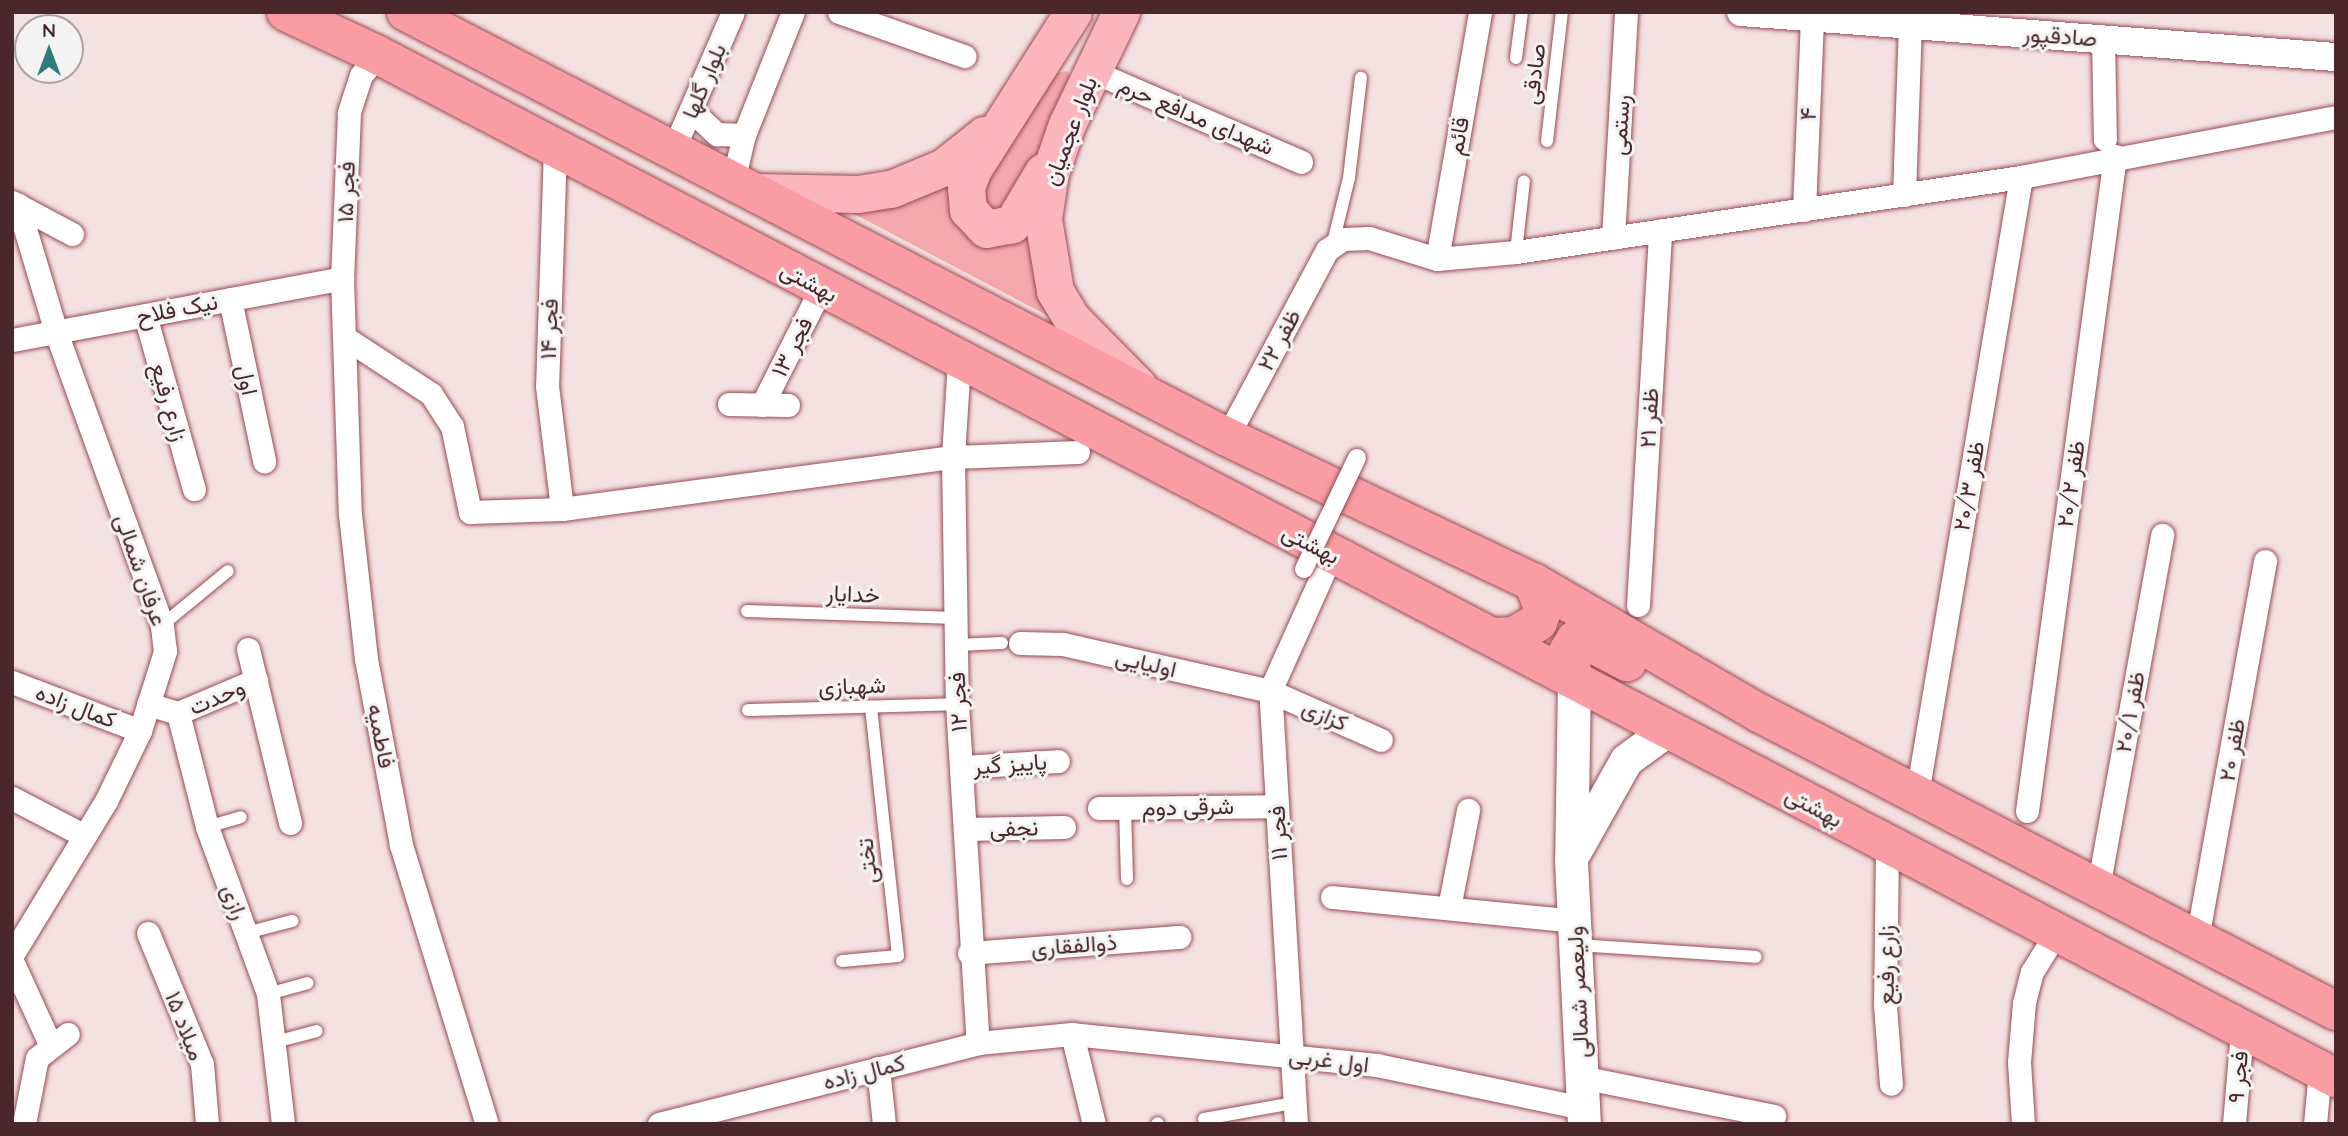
<!DOCTYPE html>
<html>
<head>
<meta charset="utf-8">
<style>
	body { margin:0 }
	#map { position:relative; width:2348px; height:1136px; overflow:hidden; background:#f4e1e1; font-family:Quicksand,Vazirmatn,sans-serif }
	div>[style] { position:absolute }
	.green>* { inset:0; background:#f4a8ac }
	.roads { filter:drop-shadow(0 0 2px #9a4a52) drop-shadow(0 0 2px #9a4a52) }
	.service>* { height:12px; margin:-6px; padding:0 6px; transform-origin:6px; border-radius:6px; background:#fff }
	.minor>* { height:23px; margin:-11.5px; padding:0 11.5px; transform-origin:11.5px; border-radius:11.5px; background:#fff }
	.tertiary>* { height:28px; margin:-14px; padding:0 14px; transform-origin:14px; border-radius:14px; background:#fff }
	.secondary>* { height:33px; margin:-16.5px; padding:0 16.5px; transform-origin:16.5px; border-radius:16.5px; background:#fff }
	.primary>* { height:37px; margin:-18.5px; padding:0 18.5px; transform-origin:18.5px; border-radius:18.5px; background:#fbb5bb }
	.trunk>* { height:38px; margin:-19px; padding:0 19px; transform-origin:19px; border-radius:19px; background:#fa9ca4 }
	.bridges { filter:drop-shadow(0 0 2px #9a4a52) drop-shadow(0 0 2px #9a4a52) }
	.pedestrian-bridge>* { height:18px; margin:-9px; padding:0 9px; transform-origin:9px; border-radius:9px; background:#fff }
	span { translate:-50% -50%; white-space:nowrap; text-align:center; line-height:1.15; -webkit-text-stroke:6px #f3f3f3; paint-order:stroke }
	.street-label { font-size:23px; color:#4a272a }
	.frame { position:absolute; inset:0; border:14px solid #4a272a; pointer-events:none }
	.north { position:absolute; left:14px; top:14px; width:70px; height:70px; box-sizing:border-box; background:#f3f3f3; border:2px solid #afa1a3; border-radius:50%; rotate:0deg; font-size:19px; font-weight:700; line-height:28px; text-align:center; color:#4a272a }
	.north::after { content:''; display:block; margin:auto; width:24px; height:32px; background:#317b7b; clip-path:polygon(50% 0,100% 100%,50% 72%,0 100%) }
</style>
</head>
<body>
<div id="map">
	<div class="green">
		<i style="clip-path:polygon(1067px 71px,1075px 84px,1015px 203px,988px 216px,977px 184px,1057px 73px)"></i>
		<i style="clip-path:polygon(959px 170px,951px 208px,1029px 218px,1056px 320px,841px 207px)"></i>
	</div>
	<div class="roads">
		<div class="service">
			<i style="left:1516px;top:58px;width:46px;rotate:-82.6deg"></i>
			<i style="left:1547px;top:141px;width:130px;rotate:-83.4deg"></i>
			<i style="left:1333px;top:243px;width:67px;rotate:-76.2deg"></i>
			<i style="left:1349px;top:178px;width:101px;rotate:-83.2deg"></i>
			<i style="left:1516px;top:252px;width:71px;rotate:-83.6deg"></i>
			<i style="left:747px;top:611px;width:210px;rotate:1.9deg"></i>
			<i style="left:162px;top:625px;width:85px;rotate:-39.3deg"></i>
			<i style="left:957px;top:645px;width:45px;rotate:-2.5deg"></i>
			<i style="left:748px;top:710px;width:209px;rotate:-1.6deg"></i>
			<i style="left:1125px;top:808px;width:71px;rotate:88.4deg"></i>
			<i style="left:207px;top:827px;width:35px;rotate:-16deg"></i>
			<i style="left:246px;top:933px;width:48px;rotate:-14.6deg"></i>
			<i style="left:1576px;top:945px;width:180px;rotate:3.8deg"></i>
			<i style="left:842px;top:961px;width:56px;rotate:-5.1deg"></i>
			<i style="left:898px;top:956px;width:251px;rotate:-96.2deg"></i>
			<i style="left:268px;top:994px;width:41px;rotate:-15.4deg"></i>
			<i style="left:275px;top:1042px;width:43px;rotate:-14.7deg"></i>
			<i style="left:1204px;top:1119px;width:90px;rotate:-10.2deg"></i>
			<i style="left:1157px;top:1124px;width:1px;rotate:-45deg"></i>
		</div>
		<div class="minor">
			<i style="left:839px;top:12px;width:133px;rotate:19.4deg"></i>
			<i style="left:2103px;top:39px;width:100px;rotate:88.9deg"></i>
			<i style="left:378px;top:55px;width:26px;rotate:130deg"></i>
			<i style="left:361px;top:75px;width:40px;rotate:108deg"></i>
			<i style="left:349px;top:113px;width:165px;rotate:92.4deg"></i>
			<i style="left:342px;top:278px;width:236px;rotate:88.1deg"></i>
			<i style="left:350px;top:514px;width:146px;rotate:83.7deg"></i>
			<i style="left:366px;top:659px;width:189px;rotate:79.3deg"></i>
			<i style="left:401px;top:845px;width:292px;rotate:72.9deg"></i>
			<i style="left:1092px;top:71px;width:228px;rotate:23.5deg"></i>
			<i style="left:693px;top:112px;width:33px;rotate:43deg"></i>
			<i style="left:717px;top:134px;width:27px;rotate:2deg"></i>
			<i style="left:555px;top:148px;width:238px;rotate:91.9deg"></i>
			<i style="left:547px;top:386px;width:124px;rotate:83deg"></i>
			<i style="left:673px;top:150px;width:150px;rotate:-66.5deg"></i>
			<i style="left:733px;top:181px;width:47px;rotate:-76.6deg"></i>
			<i style="left:744px;top:135px;width:132px;rotate:-68.3deg"></i>
			<i style="left:1904px;top:195px;width:170px;rotate:-88deg"></i>
			<i style="left:12px;top:202px;width:68px;rotate:28.1deg"></i>
			<i style="left:1804px;top:210px;width:192px;rotate:-87.6deg"></i>
			<i style="left:1613px;top:238px;width:226px;rotate:-86.7deg"></i>
			<i style="left:1437px;top:259px;width:251px;rotate:-80.1deg"></i>
			<i style="left:230px;top:299px;width:166px;rotate:78.1deg"></i>
			<i style="left:145px;top:315px;width:181px;rotate:74.3deg"></i>
			<i style="left:344px;top:337px;width:104px;rotate:33.2deg"></i>
			<i style="left:431px;top:394px;width:38px;rotate:57deg"></i>
			<i style="left:452px;top:426px;width:88px;rotate:78.2deg"></i>
			<i style="left:470px;top:512px;width:92px;rotate:-1.9deg"></i>
			<i style="left:562px;top:509px;width:394px;rotate:-7.6deg"></i>
			<i style="left:953px;top:457px;width:125px;rotate:-2.3deg"></i>
			<i style="left:12px;top:340px;width:336px;rotate:-10.6deg"></i>
			<i style="left:959px;top:361px;width:96px;rotate:93.6deg"></i>
			<i style="left:953px;top:457px;width:247px;rotate:89.1deg"></i>
			<i style="left:957px;top:704px;width:340px;rotate:86.5deg"></i>
			<i style="left:729px;top:404px;width:59px;rotate:1deg"></i>
			<i style="left:762px;top:405px;width:131px;rotate:-63.2deg"></i>
			<i style="left:1227px;top:437px;width:212px;rotate:-61.9deg"></i>
			<i style="left:1327px;top:250px;width:19px;rotate:-35deg"></i>
			<i style="left:1343px;top:239px;width:26px;rotate:-2deg"></i>
			<i style="left:1369px;top:238px;width:71px;rotate:17.2deg"></i>
			<i style="left:1437px;top:259px;width:79px;rotate:-5.1deg"></i>
			<i style="left:1516px;top:252px;width:511px;rotate:-8.45deg"></i>
			<i style="left:2021px;top:177px;width:321px;rotate:-10.8deg"></i>
			<i style="left:1638px;top:605px;width:375px;rotate:-86.6deg"></i>
			<i style="left:1020px;top:643px;width:43px;rotate:1.3deg"></i>
			<i style="left:1063px;top:644px;width:212px;rotate:12.8deg"></i>
			<i style="left:1270px;top:691px;width:121px;rotate:23.8deg"></i>
			<i style="left:248px;top:649px;width:179px;rotate:76.4deg"></i>
			<i style="left:12px;top:682px;width:137px;rotate:20.9deg"></i>
			<i style="left:148px;top:704px;width:31px;rotate:17deg"></i>
			<i style="left:178px;top:713px;width:118px;rotate:75.7deg"></i>
			<i style="left:207px;top:827px;width:178px;rotate:69.9deg"></i>
			<i style="left:268px;top:994px;width:131px;rotate:83.4deg"></i>
			<i style="left:178px;top:713px;width:85px;rotate:-22.9deg"></i>
			<i style="left:961px;top:767px;width:97px;rotate:-3.5deg"></i>
			<i style="left:1917px;top:794px;width:626px;rotate:-80.43deg"></i>
			<i style="left:12px;top:798px;width:80px;rotate:27.5deg"></i>
			<i style="left:1099px;top:808px;width:178px;rotate:-0.6deg"></i>
			<i style="left:2027px;top:811px;width:661px;rotate:-82.35deg"></i>
			<i style="left:965px;top:829px;width:99px;rotate:-1.2deg"></i>
			<i style="left:1887px;top:846px;width:159px;rotate:90.7deg"></i>
			<i style="left:1885px;top:1005px;width:79px;rotate:85.7deg"></i>
			<i style="left:2098px;top:888px;width:359px;rotate:-79.7deg"></i>
			<i style="left:1332px;top:897px;width:244px;rotate:5.6deg"></i>
			<i style="left:1449px;top:908px;width:100px;rotate:-79deg"></i>
			<i style="left:148px;top:933px;width:142px;rotate:67.6deg"></i>
			<i style="left:202px;top:1064px;width:60px;rotate:85.2deg"></i>
			<i style="left:2197px;top:939px;width:384px;rotate:-79.8deg"></i>
			<i style="left:969px;top:953px;width:211px;rotate:-4.4deg"></i>
			<i style="left:12px;top:955px;width:180px;rotate:-58.6deg"></i>
			<i style="left:106px;top:801px;width:78px;rotate:-64.1deg"></i>
			<i style="left:140px;top:731px;width:84px;rotate:-72.6deg"></i>
			<i style="left:165px;top:651px;width:26px;rotate:-97deg"></i>
			<i style="left:162px;top:625px;width:312px;rotate:-109.9deg"></i>
			<i style="left:56px;top:332px;width:133px;rotate:-106.7deg"></i>
			<i style="left:12px;top:961px;width:91px;rotate:65.4deg"></i>
			<i style="left:1072px;top:1034px;width:93px;rotate:76.3deg"></i>
			<i style="left:878px;top:1068px;width:56px;rotate:83.9deg"></i>
			<i style="left:1581px;top:1077px;width:197px;rotate:11.4deg"></i>
			<i style="left:24px;top:1124px;width:67px;rotate:-78.9deg"></i>
			<i style="left:37px;top:1058px;width:39px;rotate:-38deg"></i>
			<i style="left:659px;top:1124px;width:329px;rotate:-14.2deg"></i>
			<i style="left:978px;top:1043px;width:94px;rotate:-5.5deg"></i>
			<i style="left:1072px;top:1034px;width:307px;rotate:5.8deg"></i>
			<i style="left:1377px;top:1065px;width:210px;rotate:11.8deg"></i>
			<i style="left:1296px;top:1124px;width:434px;rotate:-93.4deg"></i>
			<i style="left:1270px;top:691px;width:149px;rotate:-65.8deg"></i>
			<i style="left:2023px;top:1124px;width:62px;rotate:-93.7deg"></i>
			<i style="left:2019px;top:1062px;width:59px;rotate:-85.2deg"></i>
			<i style="left:2024px;top:1003px;width:32px;rotate:-76deg"></i>
			<i style="left:2032px;top:972px;width:46px;rotate:-58.4deg"></i>
			<i style="left:2234px;top:1124px;width:94px;rotate:-85.1deg"></i>
			<i style="left:2315px;top:1124px;width:54px;rotate:-84.7deg"></i>
		</div>
		<div class="tertiary">
			<i style="left:1741px;top:12px;width:597px;rotate:4.33deg"></i>
		</div>
		<div class="secondary">
			<i style="left:1574px;top:679px;width:181px;rotate:90.9deg"></i>
			<i style="left:1571px;top:860px;width:264px;rotate:87.2deg"></i>
			<i style="left:1575px;top:851px;width:104px;rotate:-60.7deg"></i>
			<i style="left:1626px;top:760px;width:51px;rotate:-36.2deg"></i>
		</div>
		<div class="primary">
			<i style="left:1121px;top:12px;width:124px;rotate:115.7deg"></i>
			<i style="left:1067px;top:124px;width:52px;rotate:109.1deg"></i>
			<i style="left:1050px;top:173px;width:47px;rotate:98.7deg"></i>
			<i style="left:1043px;top:219px;width:73px;rotate:80.5deg"></i>
			<i style="left:1055px;top:291px;width:33px;rotate:59deg"></i>
			<i style="left:1072px;top:319px;width:94px;rotate:45.4deg"></i>
			<i style="left:1043px;top:172px;width:61px;rotate:120.8deg"></i>
			<i style="left:1012px;top:224px;width:26px;rotate:169deg"></i>
			<i style="left:986px;top:229px;width:26px;rotate:-133deg"></i>
			<i style="left:968px;top:210px;width:23px;rotate:-95deg"></i>
			<i style="left:966px;top:187px;width:19px;rotate:-69deg"></i>
			<i style="left:973px;top:169px;width:186px;rotate:-57.5deg"></i>
			<i style="left:756px;top:192px;width:102px;rotate:1.1deg"></i>
			<i style="left:858px;top:194px;width:33px;rotate:-9deg"></i>
			<i style="left:891px;top:189px;width:57px;rotate:-22.5deg"></i>
			<i style="left:944px;top:167px;width:51px;rotate:-38.7deg"></i>
		</div>
		<div class="trunk">
			<i style="left:286px;top:12px;width:102px;rotate:25.1deg"></i>
			<i style="left:378px;top:55px;width:2209px;rotate:27.59deg"></i>
			<i style="left:406px;top:12px;width:924px;rotate:27.37deg"></i>
			<i style="left:1227px;top:437px;width:339px;rotate:25.4deg"></i>
			<i style="left:1533px;top:582px;width:261px;rotate:30.1deg"></i>
			<i style="left:1759px;top:713px;width:649px;rotate:27.31deg"></i>
			<i style="left:1493px;top:637px;width:21px;rotate:-3deg"></i>
			<i style="left:1514px;top:636px;width:28px;rotate:-30deg"></i>
			<i style="left:1538px;top:622px;width:15px;rotate:-70deg"></i>
			<i style="left:1543px;top:608px;width:28px;rotate:-111deg"></i>
			<i style="left:1574px;top:679px;width:28px;rotate:-103deg"></i>
			<i style="left:1568px;top:652px;width:14px;rotate:-60deg"></i>
			<i style="left:1575px;top:640px;width:8px;rotate:-7deg"></i>
			<i style="left:1583px;top:639px;width:50px;rotate:27.6deg"></i>
		</div>
	</div>
	<div class="bridges">
		<div class="pedestrian-bridge">
			<i style="left:1304px;top:569px;width:123px;rotate:-64.5deg"></i>
		</div>
	</div>
	<div class="street-label">
		<span style="left:2060px;top:36px;rotate:4deg">صادقپور</span>
		<span style="left:1534px;top:74px;rotate:-83deg">صادقی</span>
		<span style="left:704px;top:81px;rotate:-67deg">بلوار گلها</span>
		<span style="left:1808px;top:114px;rotate:-88deg">۴</span>
		<span style="left:1196px;top:116px;rotate:23deg">شهدای مدافع حرم</span>
		<span style="left:1620px;top:125px;rotate:-86deg">رستمی</span>
		<span style="left:1070px;top:131px;rotate:-69deg">بلوار عجمیان</span>
		<span style="left:1458px;top:136px;rotate:-80deg">قائم</span>
		<span style="left:346px;top:192px;rotate:-88deg">فجر ۱۵</span>
		<span style="left:809px;top:282px;rotate:28deg">بهشتی</span>
		<span style="left:177px;top:309px;rotate:-11deg">نیک فلاح</span>
		<span style="left:549px;top:329px;rotate:-88deg">فجر ۱۴</span>
		<span style="left:1279px;top:340px;rotate:-62deg">ظفر ۲۲</span>
		<span style="left:792px;top:347px;rotate:-63deg">فجر ۱۳</span>
		<span style="left:247px;top:380px;rotate:78deg">اول</span>
		<span style="left:169px;top:402px;rotate:74deg">زارع رفیع</span>
		<span style="left:1649px;top:418px;rotate:-87deg">ظفر ۲۱</span>
		<span style="left:2071px;top:484px;rotate:-82deg">ظفر ۲۰/۲</span>
		<span style="left:1969px;top:486px;rotate:-80deg">ظفر ۲۰/۳</span>
		<span style="left:1311px;top:544px;rotate:27deg">بهشتی</span>
		<span style="left:141px;top:570px;rotate:71deg">عرفان شمالی</span>
		<span style="left:853px;top:594px;rotate:2deg">خدایار</span>
		<span style="left:1146px;top:663px;rotate:13deg">اولیایی</span>
		<span style="left:852px;top:686px;rotate:-2deg">شهبازی</span>
		<span style="left:217px;top:697px;rotate:-23deg">وحدت</span>
		<span style="left:958px;top:702px;rotate:-92deg">فجر ۱۲</span>
		<span style="left:76px;top:706px;rotate:21deg">کمال زاده</span>
		<span style="left:2130px;top:712px;rotate:-80deg">ظفر ۲۰/۱</span>
		<span style="left:1325px;top:715px;rotate:24deg">کزازی</span>
		<span style="left:381px;top:736px;rotate:79deg">فاطمیه</span>
		<span style="left:2232px;top:750px;rotate:-80deg">ظفر ۲۰</span>
		<span style="left:1010px;top:764px;rotate:-4deg">پاییز گیر</span>
		<span style="left:1188px;top:807px;rotate:-1deg">شرقی دوم</span>
		<span style="left:1814px;top:807px;rotate:28deg">بهشتی</span>
		<span style="left:1014px;top:828px;rotate:-1deg">نجفی</span>
		<span style="left:1278px;top:833px;rotate:-93deg">فجر ۱۱</span>
		<span style="left:867px;top:861px;rotate:-96deg">تختی</span>
		<span style="left:235px;top:902px;rotate:70deg">رازی</span>
		<span style="left:1074px;top:945px;rotate:-4deg">ذوالفقاری</span>
		<span style="left:1886px;top:965px;rotate:-90deg">زارع رفیع</span>
		<span style="left:1578px;top:992px;rotate:-93deg">ولیعصر شمالی</span>
		<span style="left:185px;top:1026px;rotate:69deg">میلاد ۱۵</span>
		<span style="left:1329px;top:1060px;rotate:7deg">اول غربی</span>
		<span style="left:864px;top:1072px;rotate:-14deg">کمال زاده</span>
		<span style="left:2238px;top:1077px;rotate:-85deg">فجر ۹</span>
	</div>
	<div class="frame"></div>
	<div class="north">N</div>
</div>
</body>
</html>
